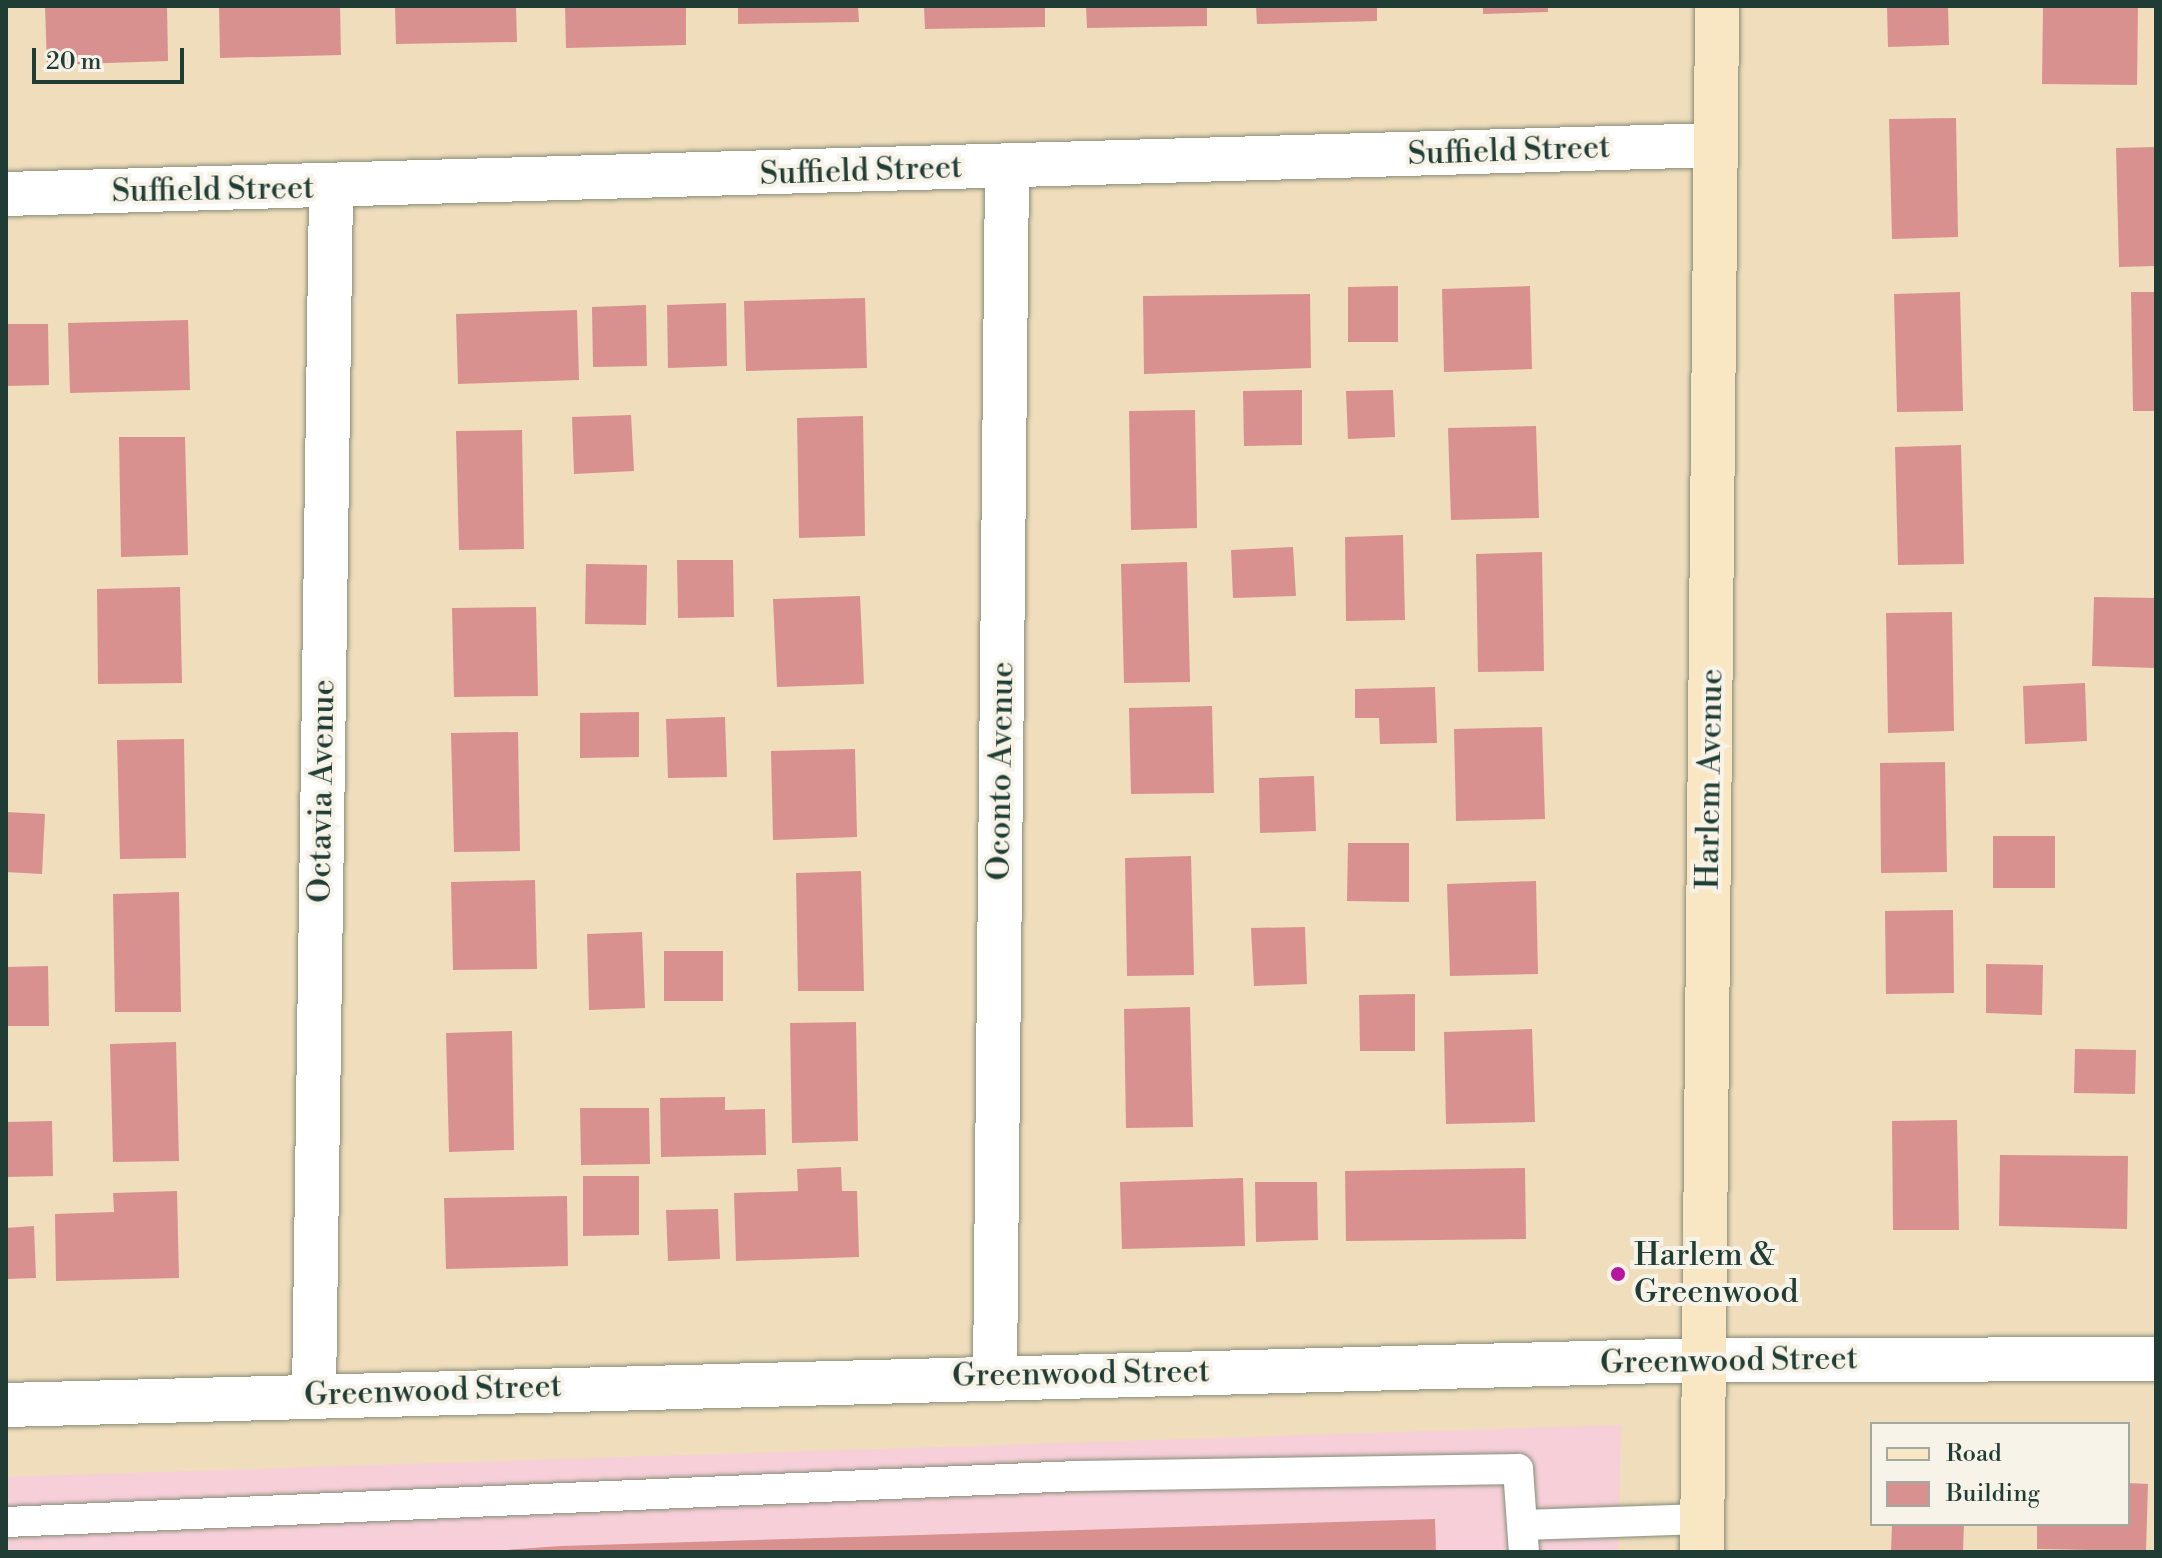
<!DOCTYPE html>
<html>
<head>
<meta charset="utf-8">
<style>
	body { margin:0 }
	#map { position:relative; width:2162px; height:1558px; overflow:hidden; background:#efddbc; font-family:"Libre Bodoni",serif }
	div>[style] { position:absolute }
	.built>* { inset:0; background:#f6cfd9 }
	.building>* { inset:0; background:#d99190 }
	.roads { filter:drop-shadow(0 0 2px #878d78) drop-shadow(0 0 2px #878d78) }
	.lane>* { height:30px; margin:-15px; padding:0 15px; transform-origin:15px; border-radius:15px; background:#fff }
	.street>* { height:44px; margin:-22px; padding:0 22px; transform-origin:22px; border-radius:22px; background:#fff }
	.secondary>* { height:44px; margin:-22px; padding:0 22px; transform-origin:22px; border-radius:22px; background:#f9e7c3 }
	.dots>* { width:22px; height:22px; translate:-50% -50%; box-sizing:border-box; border:4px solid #f7f3e8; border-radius:50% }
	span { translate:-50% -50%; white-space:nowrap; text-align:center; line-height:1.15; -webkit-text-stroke:8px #f7f3e8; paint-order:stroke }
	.street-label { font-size:32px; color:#1f3d34 }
	.poi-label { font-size:32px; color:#1f3d34 }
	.left { translate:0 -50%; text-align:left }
	.frame { position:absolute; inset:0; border:8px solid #1f3d34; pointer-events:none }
	.legend { position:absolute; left:1870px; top:1422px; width:260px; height:104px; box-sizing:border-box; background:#f7f3e8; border:2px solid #a1aaa0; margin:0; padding:10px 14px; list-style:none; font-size:24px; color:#1f3d34 }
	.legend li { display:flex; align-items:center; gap:16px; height:40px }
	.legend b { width:40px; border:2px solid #a1aaa0 }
	.scale { position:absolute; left:32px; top:48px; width:152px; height:36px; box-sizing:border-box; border:4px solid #1f3d34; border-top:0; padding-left:10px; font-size:24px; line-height:28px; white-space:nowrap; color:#1f3d34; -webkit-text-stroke:6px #f7f3e8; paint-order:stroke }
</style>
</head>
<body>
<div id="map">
	<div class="built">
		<i style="clip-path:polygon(1621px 1425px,1618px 1552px,6px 1552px,6px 1477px)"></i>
	</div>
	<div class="building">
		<i style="clip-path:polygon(45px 6px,167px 6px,168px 61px,47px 65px)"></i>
		<i style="clip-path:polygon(219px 6px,340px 6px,341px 55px,220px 58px)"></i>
		<i style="clip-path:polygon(395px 6px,516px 6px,517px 42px,396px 44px)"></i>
		<i style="clip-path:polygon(565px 6px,686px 6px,686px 45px,566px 48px)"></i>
		<i style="clip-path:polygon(738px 6px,858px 6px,859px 22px,738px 24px)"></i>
		<i style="clip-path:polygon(924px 6px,1045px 6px,1045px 27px,925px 29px)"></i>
		<i style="clip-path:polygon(1086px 6px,1207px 6px,1207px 26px,1087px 28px)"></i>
		<i style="clip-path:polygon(1256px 6px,1377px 6px,1377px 21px,1257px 24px)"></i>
		<i style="clip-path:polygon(1483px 6px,1548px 6px,1548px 12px,1483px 14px)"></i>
		<i style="clip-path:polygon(1887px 6px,1948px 6px,1949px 45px,1888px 47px)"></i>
		<i style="clip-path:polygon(2043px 6px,2138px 6px,2137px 85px,2042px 84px)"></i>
		<i style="clip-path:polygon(1956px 118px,1958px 237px,1892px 239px,1889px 119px)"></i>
		<i style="clip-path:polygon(2156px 147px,2156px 266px,2119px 267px,2116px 148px)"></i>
		<i style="clip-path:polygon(1398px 286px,1398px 342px,1348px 342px,1348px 287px)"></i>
		<i style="clip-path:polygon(1530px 286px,1532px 369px,1444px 372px,1442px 289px)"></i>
		<i style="clip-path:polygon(1960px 292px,1963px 411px,1897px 412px,1894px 294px)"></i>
		<i style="clip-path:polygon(2131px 292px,2156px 292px,2156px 411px,2133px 411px)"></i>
		<i style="clip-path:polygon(1310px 294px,1311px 368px,1144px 374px,1143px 296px)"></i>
		<i style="clip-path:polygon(865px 298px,867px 368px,746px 371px,744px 301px)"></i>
		<i style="clip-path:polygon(726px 303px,727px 366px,668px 368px,667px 305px)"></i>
		<i style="clip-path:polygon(646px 305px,647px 366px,593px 367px,592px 307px)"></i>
		<i style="clip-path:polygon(577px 310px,579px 380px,458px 384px,456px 314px)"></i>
		<i style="clip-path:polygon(188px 320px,190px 390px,70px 393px,68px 323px)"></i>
		<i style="clip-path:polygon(6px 324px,48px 324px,49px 385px,6px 386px)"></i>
		<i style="clip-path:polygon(1302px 390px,1302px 445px,1244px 446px,1243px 391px)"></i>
		<i style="clip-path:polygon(1393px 390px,1395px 437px,1348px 439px,1346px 391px)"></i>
		<i style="clip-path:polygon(1195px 410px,1197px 528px,1131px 530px,1129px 411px)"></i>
		<i style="clip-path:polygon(631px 415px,634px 471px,574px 474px,572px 417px)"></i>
		<i style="clip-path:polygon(863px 416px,865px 536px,799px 538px,797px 418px)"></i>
		<i style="clip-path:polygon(1536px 426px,1539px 518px,1451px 520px,1448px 428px)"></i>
		<i style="clip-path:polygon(522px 430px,524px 549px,459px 550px,456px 431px)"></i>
		<i style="clip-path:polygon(119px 437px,185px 437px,188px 555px,121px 557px)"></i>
		<i style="clip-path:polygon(1961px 445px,1964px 564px,1898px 565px,1895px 447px)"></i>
		<i style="clip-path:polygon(1403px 535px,1405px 620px,1346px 621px,1345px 537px)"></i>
		<i style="clip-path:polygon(1293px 547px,1296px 596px,1233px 598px,1231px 550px)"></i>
		<i style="clip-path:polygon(1542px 552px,1544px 671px,1478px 672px,1476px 554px)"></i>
		<i style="clip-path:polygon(677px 560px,733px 560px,734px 617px,678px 618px)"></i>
		<i style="clip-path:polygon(1187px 562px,1190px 682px,1124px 683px,1121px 564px)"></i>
		<i style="clip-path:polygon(586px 564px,647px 565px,646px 625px,585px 624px)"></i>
		<i style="clip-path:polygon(180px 587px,182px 683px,98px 684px,97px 589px)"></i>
		<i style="clip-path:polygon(860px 596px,864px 684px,777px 687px,773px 599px)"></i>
		<i style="clip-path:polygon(2094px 597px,2156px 598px,2156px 668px,2092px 666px)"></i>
		<i style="clip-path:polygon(536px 607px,538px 696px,454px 697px,452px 608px)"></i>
		<i style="clip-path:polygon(1952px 612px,1954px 731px,1888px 733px,1886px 613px)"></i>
		<i style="clip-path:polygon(2085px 683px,2087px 741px,2025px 744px,2023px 686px)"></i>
		<i style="clip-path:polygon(1435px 687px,1437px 743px,1380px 744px,1379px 718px,1355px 718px,1355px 689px)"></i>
		<i style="clip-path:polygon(1212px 706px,1214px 793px,1131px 794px,1129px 708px)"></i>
		<i style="clip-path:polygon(639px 712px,639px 757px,580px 758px,580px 713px)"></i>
		<i style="clip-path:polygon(725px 717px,727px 777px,668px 778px,666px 719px)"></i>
		<i style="clip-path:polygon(1542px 727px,1545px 819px,1456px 821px,1454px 729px)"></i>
		<i style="clip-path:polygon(518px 732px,520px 851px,454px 852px,451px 733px)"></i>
		<i style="clip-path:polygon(184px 739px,186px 858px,120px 859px,117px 740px)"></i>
		<i style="clip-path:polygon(855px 749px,857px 837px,773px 840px,771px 751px)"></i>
		<i style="clip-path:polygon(1945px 762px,1947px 872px,1881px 873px,1880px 763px)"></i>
		<i style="clip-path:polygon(1314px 776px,1316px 831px,1260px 833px,1259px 778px)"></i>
		<i style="clip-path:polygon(6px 812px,45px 814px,42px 874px,6px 872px)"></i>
		<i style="clip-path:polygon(1993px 836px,2055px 836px,2055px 888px,1993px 888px)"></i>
		<i style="clip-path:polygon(1348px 843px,1409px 843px,1409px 902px,1347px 901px)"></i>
		<i style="clip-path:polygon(1191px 856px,1194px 975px,1127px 976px,1125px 858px)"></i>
		<i style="clip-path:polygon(861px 871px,864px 991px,798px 991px,796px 873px)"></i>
		<i style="clip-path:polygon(535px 880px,537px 969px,453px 970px,451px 882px)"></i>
		<i style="clip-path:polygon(1536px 881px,1538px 974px,1450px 976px,1447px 884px)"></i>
		<i style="clip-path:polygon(179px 892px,181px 1012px,115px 1012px,113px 894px)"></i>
		<i style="clip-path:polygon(1953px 910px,1954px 993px,1886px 994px,1885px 911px)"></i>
		<i style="clip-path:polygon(1305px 927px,1307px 984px,1254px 986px,1251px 928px)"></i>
		<i style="clip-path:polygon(642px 932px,645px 1008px,589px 1010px,587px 934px)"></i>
		<i style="clip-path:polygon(664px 951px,723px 951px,723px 1001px,664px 1001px)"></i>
		<i style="clip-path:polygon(1986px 964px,2043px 965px,2042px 1015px,1986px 1013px)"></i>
		<i style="clip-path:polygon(48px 966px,49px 1026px,6px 1026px,6px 967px)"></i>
		<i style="clip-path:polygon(1415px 994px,1415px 1051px,1360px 1051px,1359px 995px)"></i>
		<i style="clip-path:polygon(1190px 1007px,1193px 1127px,1126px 1128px,1124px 1009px)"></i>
		<i style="clip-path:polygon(856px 1022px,858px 1141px,792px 1143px,790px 1023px)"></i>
		<i style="clip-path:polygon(1532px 1029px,1535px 1122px,1446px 1124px,1444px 1032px)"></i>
		<i style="clip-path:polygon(512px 1031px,514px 1150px,449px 1152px,446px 1033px)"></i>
		<i style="clip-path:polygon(176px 1042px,179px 1161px,113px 1162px,110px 1044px)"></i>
		<i style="clip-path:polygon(2075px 1049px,2136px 1050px,2135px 1094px,2074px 1093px)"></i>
		<i style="clip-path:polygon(725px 1097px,725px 1110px,765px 1109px,766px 1155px,661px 1157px,660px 1098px)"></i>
		<i style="clip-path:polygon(580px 1108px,649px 1108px,650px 1164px,581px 1165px)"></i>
		<i style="clip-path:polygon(1957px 1120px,1959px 1230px,1893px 1230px,1892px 1121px)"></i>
		<i style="clip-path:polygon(52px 1121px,53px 1176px,6px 1177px,6px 1122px)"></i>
		<i style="clip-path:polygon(2000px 1155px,2128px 1156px,2127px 1229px,1999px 1226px)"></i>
		<i style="clip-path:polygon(841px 1167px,842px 1191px,857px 1191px,859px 1257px,736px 1261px,734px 1193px,798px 1191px,797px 1169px)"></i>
		<i style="clip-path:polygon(1525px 1168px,1526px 1239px,1346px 1241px,1345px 1171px)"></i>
		<i style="clip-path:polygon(583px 1176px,639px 1176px,639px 1235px,583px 1236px)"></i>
		<i style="clip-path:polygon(1243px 1178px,1245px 1246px,1122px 1249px,1120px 1182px)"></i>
		<i style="clip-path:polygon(1255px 1182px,1317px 1182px,1318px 1240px,1256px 1242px)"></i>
		<i style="clip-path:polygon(177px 1191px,179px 1278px,56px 1281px,55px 1214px,114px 1212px,113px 1193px)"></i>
		<i style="clip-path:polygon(567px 1196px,568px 1266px,446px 1269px,444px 1198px)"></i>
		<i style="clip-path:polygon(718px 1209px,720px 1259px,668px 1261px,666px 1210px)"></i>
		<i style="clip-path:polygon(34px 1226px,36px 1278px,6px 1279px,6px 1228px)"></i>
		<i style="clip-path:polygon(2128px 1483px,2148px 1484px,2146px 1551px,2037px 1549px,2037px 1524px,2128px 1524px)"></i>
		<i style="clip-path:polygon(1435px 1519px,1436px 1552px,478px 1552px,561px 1546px)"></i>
		<i style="clip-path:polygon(1892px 1524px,1964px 1524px,1963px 1552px,1891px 1552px)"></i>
	</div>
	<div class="roads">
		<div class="lane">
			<i style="left:6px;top:1522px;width:1070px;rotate:-2.46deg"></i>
			<i style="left:1075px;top:1476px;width:443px;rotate:-0.9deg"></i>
			<i style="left:1518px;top:1469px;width:83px;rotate:85.9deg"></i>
			<i style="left:1523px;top:1525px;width:180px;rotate:-1.9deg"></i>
		</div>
		<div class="street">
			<i style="left:6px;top:194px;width:1711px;rotate:-1.64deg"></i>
			<i style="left:995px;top:1376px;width:1210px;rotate:-89.43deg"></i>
			<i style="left:314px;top:1394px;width:1206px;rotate:-89.19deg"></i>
			<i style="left:6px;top:1405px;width:1699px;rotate:-1.52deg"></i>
			<i style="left:1704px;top:1360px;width:452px;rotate:-0.1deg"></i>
		</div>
		<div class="secondary">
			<i style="left:1702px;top:1552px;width:1546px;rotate:-89.44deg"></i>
		</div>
	</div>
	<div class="dots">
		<i style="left:1618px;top:1274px;background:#b5179e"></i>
	</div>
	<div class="street-label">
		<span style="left:1509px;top:151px;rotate:-2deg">Suffield Street</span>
		<span style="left:861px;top:171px;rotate:-2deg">Suffield Street</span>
		<span style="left:213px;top:190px;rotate:-1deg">Suffield Street</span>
		<span style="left:1001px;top:771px;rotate:-89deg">Oconto Avenue</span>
		<span style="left:1710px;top:779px;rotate:-89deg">Harlem Avenue</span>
		<span style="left:322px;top:791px;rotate:-89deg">Octavia Avenue</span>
		<span style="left:1729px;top:1361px;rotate:-1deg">Greenwood Street</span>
		<span style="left:1081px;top:1374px;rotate:-1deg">Greenwood Street</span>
		<span style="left:433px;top:1391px;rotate:-2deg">Greenwood Street</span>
	</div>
	<div class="poi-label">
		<span class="left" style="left:1634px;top:1274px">Harlem &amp;<br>Greenwood</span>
	</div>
	<div class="frame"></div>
	<ul class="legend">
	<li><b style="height:10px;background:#f9e7c3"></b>Road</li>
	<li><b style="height:22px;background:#d99190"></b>Building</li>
	</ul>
	<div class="scale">20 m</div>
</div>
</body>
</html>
